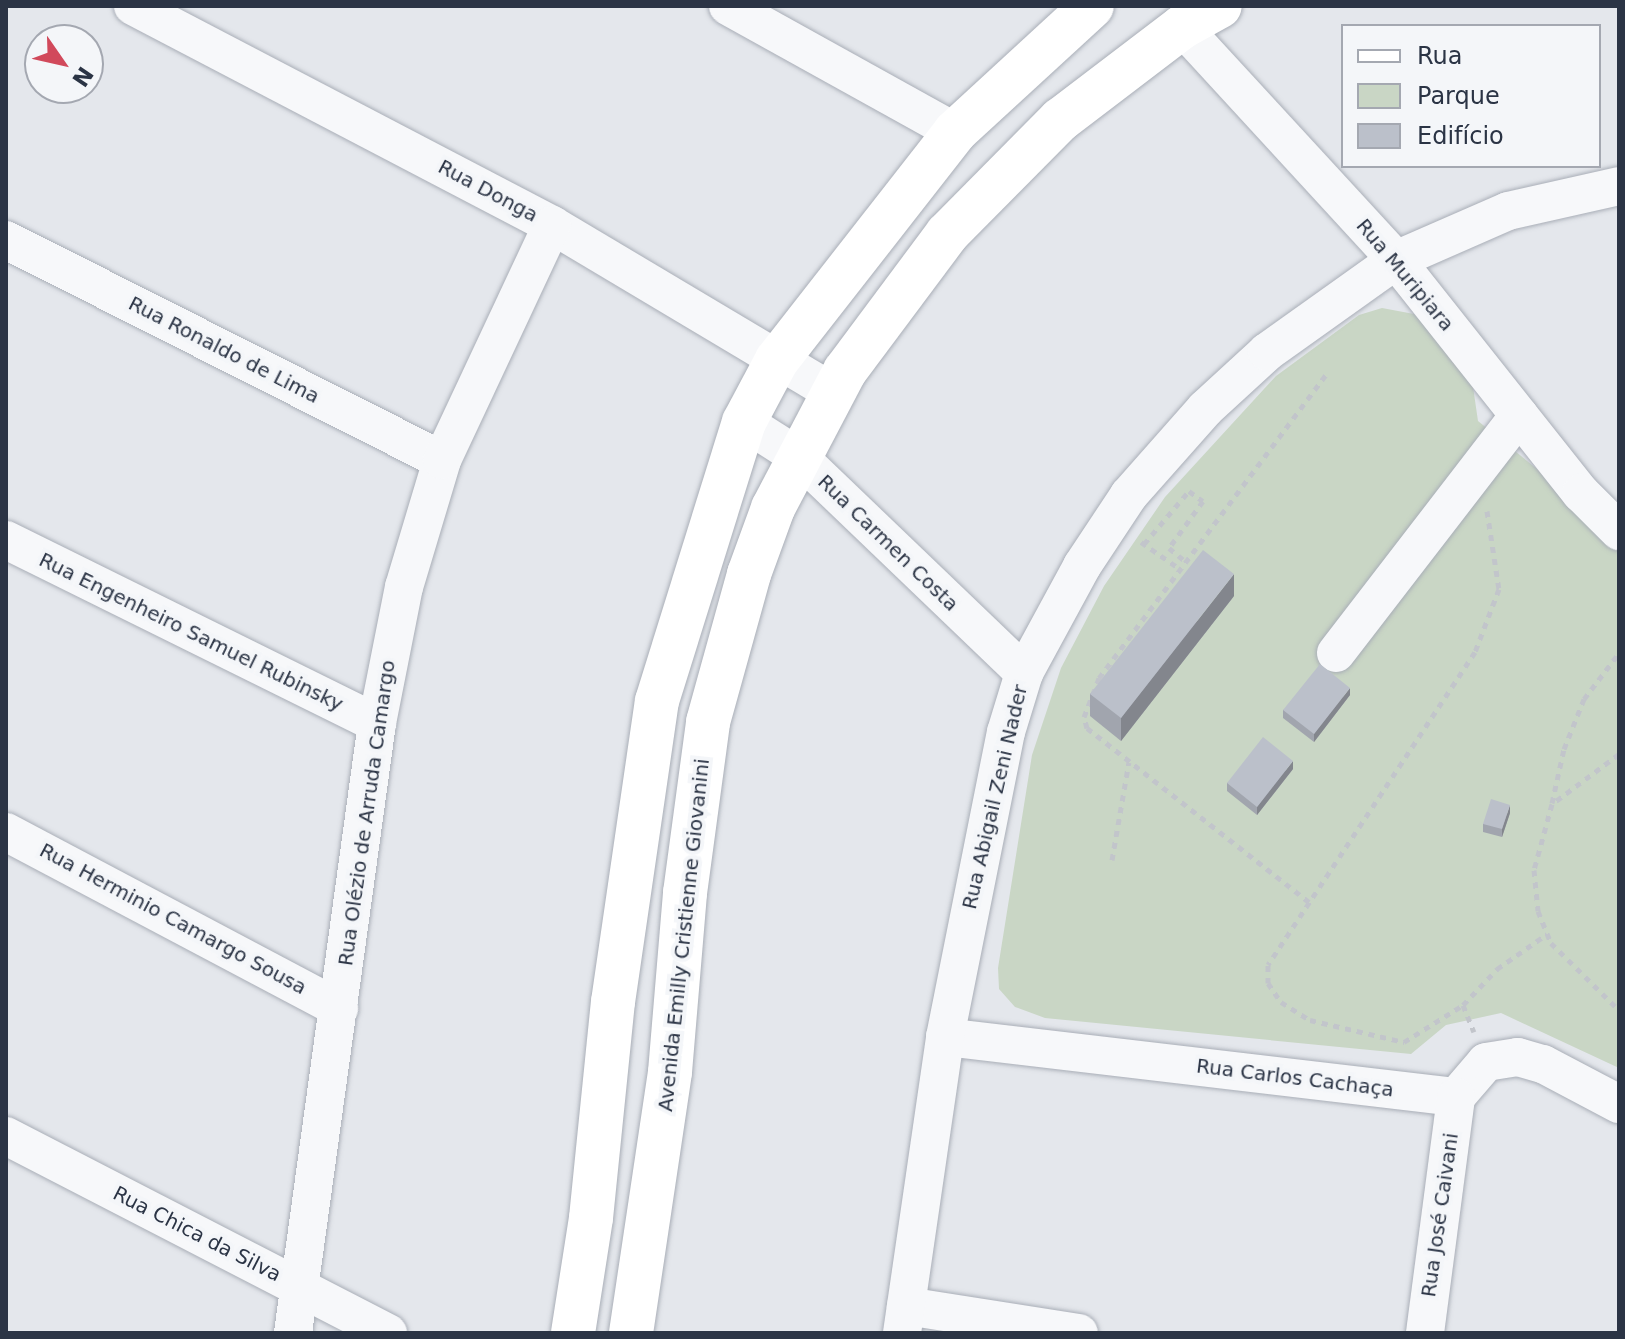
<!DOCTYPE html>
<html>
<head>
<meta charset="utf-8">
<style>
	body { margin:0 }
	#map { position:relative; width:1625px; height:1339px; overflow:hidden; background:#e4e7ec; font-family:"DejaVu Sans",sans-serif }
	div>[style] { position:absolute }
	.green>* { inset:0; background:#c9d6c5 }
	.path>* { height:5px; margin-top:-2.5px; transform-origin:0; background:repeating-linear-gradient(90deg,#c2c5cb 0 6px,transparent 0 12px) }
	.roads { filter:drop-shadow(0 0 2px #a9aeb7) drop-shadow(0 0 2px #a9aeb7) }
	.minor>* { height:38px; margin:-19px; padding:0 19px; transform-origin:19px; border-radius:19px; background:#f7f8fa }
	.major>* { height:44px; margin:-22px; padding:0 22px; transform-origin:22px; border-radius:22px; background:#fff }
	.wall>* { inset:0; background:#a1a5ae }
	.shaded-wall>* { inset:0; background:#83868d }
	.building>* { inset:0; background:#bbc0ca }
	span { translate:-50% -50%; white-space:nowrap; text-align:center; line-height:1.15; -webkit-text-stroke:8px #f4f6f9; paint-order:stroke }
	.street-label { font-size:20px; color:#2b3445 }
	.frame { position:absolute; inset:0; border:8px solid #2b3445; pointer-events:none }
	.legend { position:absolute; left:1341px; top:24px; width:260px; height:144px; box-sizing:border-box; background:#f4f6f9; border:2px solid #a4a8b1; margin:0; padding:10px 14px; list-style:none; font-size:24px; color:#2b3445 }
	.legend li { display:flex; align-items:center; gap:16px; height:40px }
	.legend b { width:40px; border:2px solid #a4a8b1 }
	.north { position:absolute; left:24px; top:24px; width:80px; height:80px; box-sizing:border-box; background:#f4f6f9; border:2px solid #a4a8b1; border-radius:50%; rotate:124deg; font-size:22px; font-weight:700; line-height:32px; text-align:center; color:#2b3445 }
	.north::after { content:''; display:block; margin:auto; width:28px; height:36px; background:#d1495b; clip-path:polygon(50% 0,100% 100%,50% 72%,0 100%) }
</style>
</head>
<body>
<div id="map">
	<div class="green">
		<i style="clip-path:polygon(1382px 308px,1414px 314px,1432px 331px,1472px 380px,1478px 421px,1548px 478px,1619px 552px,1619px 1068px,1501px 1013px,1446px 1025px,1411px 1054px,1045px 1018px,1015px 1007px,999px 989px,998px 968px,1032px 755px,1061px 668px,1104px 586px,1165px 497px,1276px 376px,1359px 315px)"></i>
	</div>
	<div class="path">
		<i style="left:1487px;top:511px;width:79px;rotate:81.3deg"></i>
		<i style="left:1499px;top:589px;width:67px;rotate:110.9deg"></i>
		<i style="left:1475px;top:652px;width:375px;rotate:123.5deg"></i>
		<i style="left:1268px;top:965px;width:18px;rotate:90deg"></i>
		<i style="left:1268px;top:983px;width:23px;rotate:56deg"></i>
		<i style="left:1281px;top:1002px;width:34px;rotate:32deg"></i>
		<i style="left:1310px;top:1020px;width:97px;rotate:13.2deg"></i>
		<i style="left:1404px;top:1042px;width:70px;rotate:-32.1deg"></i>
		<i style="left:1463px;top:1005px;width:50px;rotate:-46.6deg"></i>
		<i style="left:1497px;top:969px;width:61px;rotate:-35deg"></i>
		<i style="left:1141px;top:542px;width:47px;rotate:34.7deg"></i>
		<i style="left:1144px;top:544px;width:70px;rotate:-49.7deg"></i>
		<i style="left:1189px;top:491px;width:17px;rotate:36deg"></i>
		<i style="left:1203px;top:501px;width:58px;rotate:125.9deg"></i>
		<i style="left:1169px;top:548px;width:22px;rotate:39deg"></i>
		<i style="left:1619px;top:754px;width:84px;rotate:143.3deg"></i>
		<i style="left:1552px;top:804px;width:68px;rotate:105.3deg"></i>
		<i style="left:1534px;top:870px;width:41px;rotate:84.4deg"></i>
		<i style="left:1538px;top:911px;width:35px;rotate:68deg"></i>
		<i style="left:1551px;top:943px;width:95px;rotate:44.6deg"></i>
		<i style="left:1552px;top:803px;width:55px;rotate:-77.5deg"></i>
		<i style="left:1564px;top:749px;width:54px;rotate:-68.2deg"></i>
		<i style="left:1584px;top:699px;width:58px;rotate:-52.7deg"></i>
		<i style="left:1112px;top:860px;width:99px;rotate:-80.2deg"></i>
		<i style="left:1309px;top:902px;width:282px;rotate:-141.9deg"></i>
		<i style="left:1087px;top:728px;width:11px;rotate:-105deg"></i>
		<i style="left:1084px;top:717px;width:42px;rotate:-69deg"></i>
		<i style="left:1099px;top:678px;width:379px;rotate:-53.2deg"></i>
		<i style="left:1463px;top:1005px;width:29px;rotate:68deg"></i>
	</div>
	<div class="roads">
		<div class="minor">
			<i style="left:133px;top:6px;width:473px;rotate:27.6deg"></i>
			<i style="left:552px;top:225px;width:328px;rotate:30.8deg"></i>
			<i style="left:728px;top:6px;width:260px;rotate:29deg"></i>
			<i style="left:1182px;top:27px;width:316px;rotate:47.4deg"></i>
			<i style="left:1396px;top:260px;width:298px;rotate:51.6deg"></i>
			<i style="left:1581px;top:493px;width:54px;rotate:45deg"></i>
			<i style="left:6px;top:240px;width:488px;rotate:26.8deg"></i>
			<i style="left:744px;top:422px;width:65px;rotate:32.5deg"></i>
			<i style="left:799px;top:457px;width:312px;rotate:43.8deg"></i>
			<i style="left:6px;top:540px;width:414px;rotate:26.3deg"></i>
			<i style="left:1336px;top:653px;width:300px;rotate:-52.4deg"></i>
			<i style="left:6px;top:832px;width:377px;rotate:27.9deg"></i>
			<i style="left:945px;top:1037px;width:515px;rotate:6.7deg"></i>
			<i style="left:1456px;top:1097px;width:46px;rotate:-49.4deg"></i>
			<i style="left:1486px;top:1062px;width:32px;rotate:-9deg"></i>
			<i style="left:1518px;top:1057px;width:26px;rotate:16deg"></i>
			<i style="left:1543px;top:1064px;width:86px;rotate:27.8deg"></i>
			<i style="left:6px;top:1136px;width:430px;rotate:27.3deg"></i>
			<i style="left:906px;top:1306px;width:175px;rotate:8.9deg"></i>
			<i style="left:293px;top:1333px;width:616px;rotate:-82.16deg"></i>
			<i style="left:377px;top:723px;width:139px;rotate:-78.8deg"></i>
			<i style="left:404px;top:587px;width:133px;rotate:-73.3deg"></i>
			<i style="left:442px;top:460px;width:259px;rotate:-64.9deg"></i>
			<i style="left:902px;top:1333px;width:299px;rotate:-81.7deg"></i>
			<i style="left:945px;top:1037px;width:311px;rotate:-78.7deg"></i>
			<i style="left:1006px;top:732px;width:62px;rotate:-73deg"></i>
			<i style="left:1024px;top:673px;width:122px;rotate:-61.5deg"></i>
			<i style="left:1082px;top:566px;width:85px;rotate:-56.5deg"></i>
			<i style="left:1129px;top:495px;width:115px;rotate:-48.5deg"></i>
			<i style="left:1205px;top:409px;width:84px;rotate:-42.6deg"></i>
			<i style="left:1267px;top:352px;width:158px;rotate:-35.5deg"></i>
			<i style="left:1396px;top:260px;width:122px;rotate:-23.6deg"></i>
			<i style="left:1508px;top:211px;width:114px;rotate:-12.7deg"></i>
			<i style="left:1425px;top:1333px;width:238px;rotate:-82.5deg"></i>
		</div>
		<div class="major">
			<i style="left:573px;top:1333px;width:116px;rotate:-81.1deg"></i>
			<i style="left:591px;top:1218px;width:217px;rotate:-84.2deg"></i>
			<i style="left:613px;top:1002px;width:304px;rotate:-81.7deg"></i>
			<i style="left:657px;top:701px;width:292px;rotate:-72.7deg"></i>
			<i style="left:744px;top:422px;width:70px;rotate:-62deg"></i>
			<i style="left:777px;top:360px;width:289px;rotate:-52deg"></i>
			<i style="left:955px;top:132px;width:186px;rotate:-42.6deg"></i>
			<i style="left:631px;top:1333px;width:264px;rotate:-81.5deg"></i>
			<i style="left:670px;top:1072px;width:180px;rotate:-85.2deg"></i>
			<i style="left:685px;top:893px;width:173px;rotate:-82.3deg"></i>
			<i style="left:708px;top:722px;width:154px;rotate:-74.5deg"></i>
			<i style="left:749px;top:574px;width:70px;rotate:-70deg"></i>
			<i style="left:773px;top:508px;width:155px;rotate:-62.3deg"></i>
			<i style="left:845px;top:371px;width:171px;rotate:-53.3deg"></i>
			<i style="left:947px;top:234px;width:161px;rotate:-45.3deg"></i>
			<i style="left:1060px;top:120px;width:153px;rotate:-37.3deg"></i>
			<i style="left:1182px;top:27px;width:43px;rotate:-28.9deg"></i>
		</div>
	</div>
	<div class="wall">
		<i style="clip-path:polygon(1234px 596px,1121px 741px,1090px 716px,1090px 694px)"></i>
		<i style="clip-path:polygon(1350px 695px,1314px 742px,1283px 718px,1283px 710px)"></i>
		<i style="clip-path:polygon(1293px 769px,1257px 815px,1227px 791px,1227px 783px)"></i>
		<i style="clip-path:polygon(1510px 813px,1502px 837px,1483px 832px,1483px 824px)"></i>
	</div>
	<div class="shaded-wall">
		<i style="clip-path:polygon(1234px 574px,1234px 596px,1121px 741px,1121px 718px)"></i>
		<i style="clip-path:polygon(1350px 688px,1350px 695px,1314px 742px,1314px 734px)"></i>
		<i style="clip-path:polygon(1293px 761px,1293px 769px,1257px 815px,1257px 807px)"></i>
		<i style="clip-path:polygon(1510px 805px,1510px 813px,1502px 837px,1502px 829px)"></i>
	</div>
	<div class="building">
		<i style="clip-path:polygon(1203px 550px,1234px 574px,1121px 718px,1090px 694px)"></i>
		<i style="clip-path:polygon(1320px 664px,1350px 688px,1314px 734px,1283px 710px)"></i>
		<i style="clip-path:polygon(1263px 737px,1293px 761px,1257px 807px,1227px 783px)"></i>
		<i style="clip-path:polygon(1491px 799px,1510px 805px,1502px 829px,1483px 824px)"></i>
	</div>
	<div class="street-label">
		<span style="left:488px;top:191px;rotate:28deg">Rua Donga</span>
		<span style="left:1405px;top:275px;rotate:50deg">Rua Muripiara</span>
		<span style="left:224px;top:350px;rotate:27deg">Rua Ronaldo de Lima</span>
		<span style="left:888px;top:543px;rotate:44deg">Rua Carmen Costa</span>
		<span style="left:191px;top:632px;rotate:26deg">Rua Engenheiro Samuel Rubinsky</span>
		<span style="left:995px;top:797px;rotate:-77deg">Rua Abigail Zeni Nader</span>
		<span style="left:367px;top:813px;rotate:-82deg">Rua Olézio de Arruda Camargo</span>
		<span style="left:173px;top:919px;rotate:28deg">Rua Herminio Camargo Sousa</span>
		<span style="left:684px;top:935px;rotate:-84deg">Avenida Emilly Cristienne Giovanini</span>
		<span style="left:1295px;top:1078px;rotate:7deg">Rua Carlos Cachaça</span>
		<span style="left:1440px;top:1215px;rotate:-82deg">Rua José Caivani</span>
		<span style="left:197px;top:1234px;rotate:27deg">Rua Chica da Silva</span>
	</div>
	<div class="frame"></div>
	<ul class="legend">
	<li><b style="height:10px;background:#fff"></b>Rua</li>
	<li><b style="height:22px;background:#c9d6c5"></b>Parque</li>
	<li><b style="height:22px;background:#bbc0ca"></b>Edifício</li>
	</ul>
	<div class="north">N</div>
</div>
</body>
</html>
